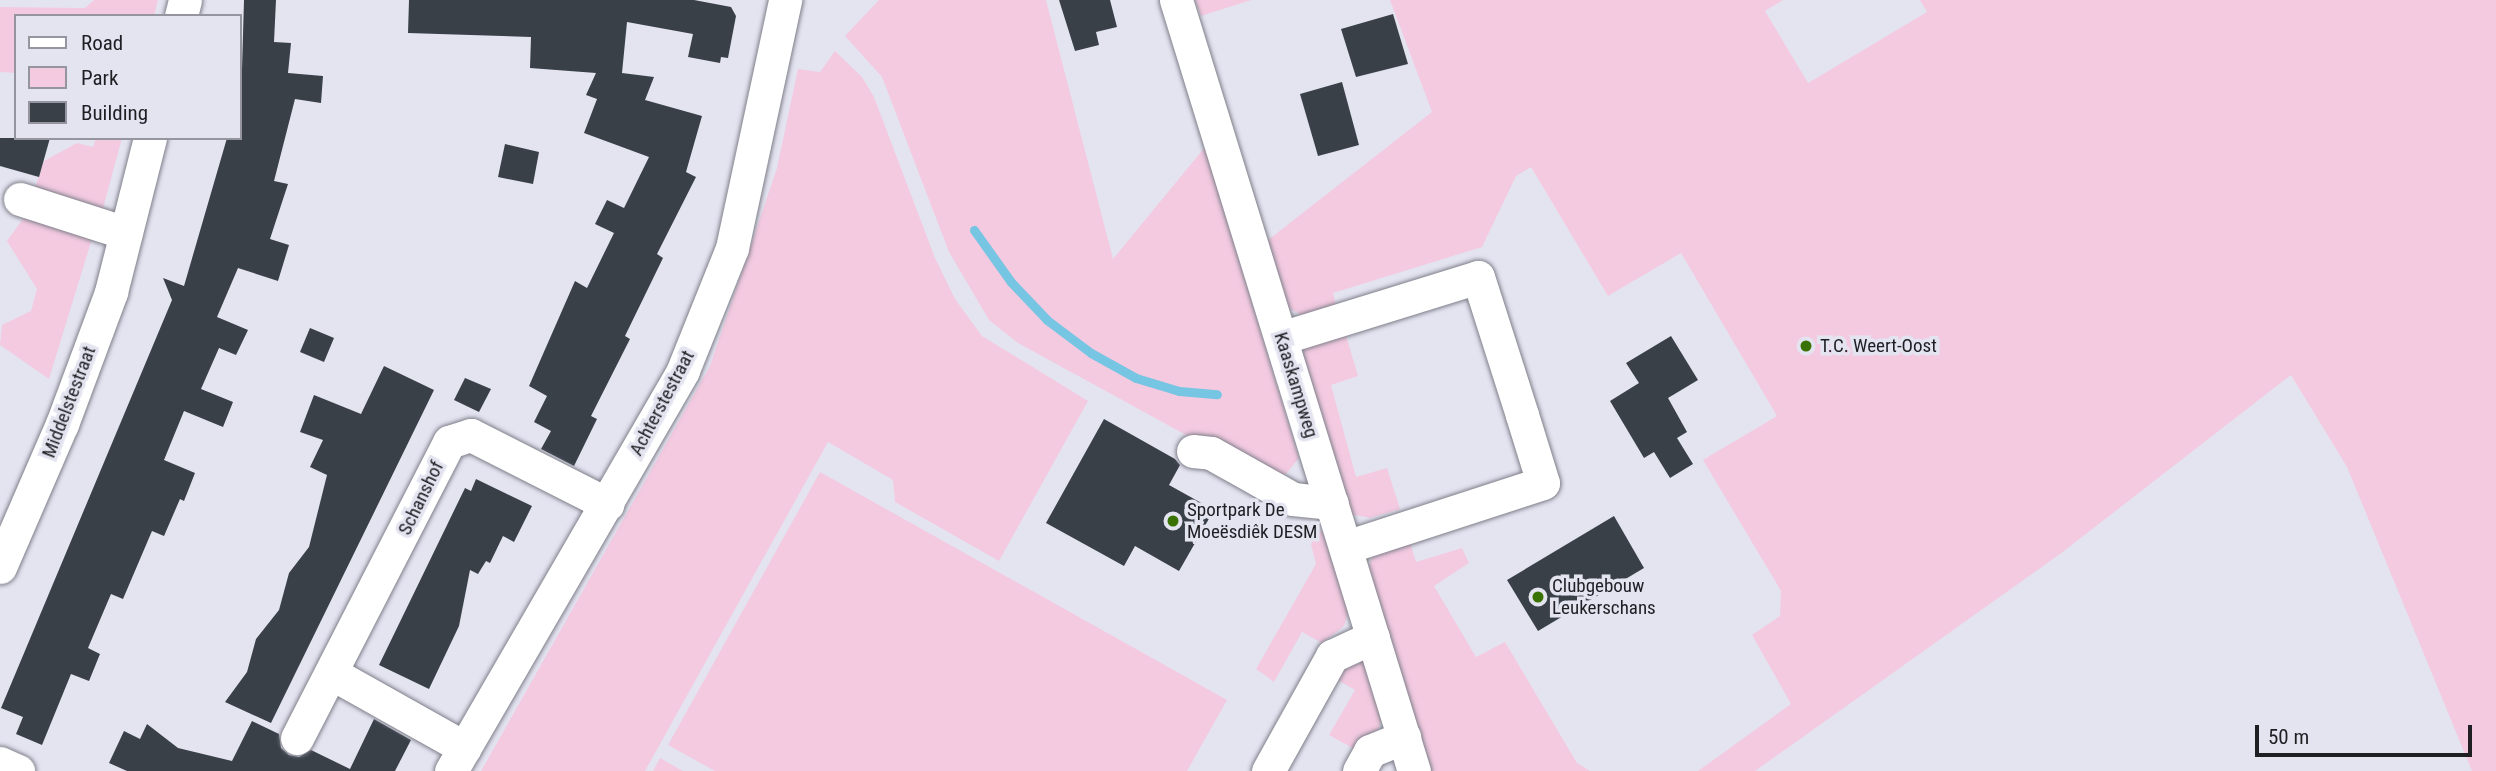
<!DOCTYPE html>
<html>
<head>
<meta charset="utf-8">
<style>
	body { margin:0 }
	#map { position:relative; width:2496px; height:771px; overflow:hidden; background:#e4e4f1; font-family:"Roboto Condensed",sans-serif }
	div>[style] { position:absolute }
	.green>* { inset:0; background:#f3cae0 }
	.stream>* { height:9px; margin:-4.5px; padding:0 4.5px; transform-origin:4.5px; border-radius:4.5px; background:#75c5e3 }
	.building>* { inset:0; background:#394048 }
	.roads { filter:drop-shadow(0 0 2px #7f7f8a) drop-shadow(0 0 2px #7f7f8a) }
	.minor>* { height:33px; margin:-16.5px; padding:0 16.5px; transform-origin:16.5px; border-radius:16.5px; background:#fff }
	.dots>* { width:19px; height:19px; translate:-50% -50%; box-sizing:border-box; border:4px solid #e4e4f1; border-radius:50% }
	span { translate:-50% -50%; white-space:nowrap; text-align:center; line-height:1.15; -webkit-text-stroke:7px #e4e4f1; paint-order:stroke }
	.poi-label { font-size:19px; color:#1e1e23 }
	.left { translate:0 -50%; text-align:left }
	.street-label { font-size:19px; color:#1e1e23 }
	.legend { position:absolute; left:14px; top:14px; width:228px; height:126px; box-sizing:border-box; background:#e4e4f1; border:2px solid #95959f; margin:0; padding:9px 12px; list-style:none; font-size:21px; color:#1e1e23 }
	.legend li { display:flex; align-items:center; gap:14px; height:35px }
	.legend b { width:35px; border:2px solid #95959f }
	.scale { position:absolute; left:2255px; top:725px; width:217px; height:32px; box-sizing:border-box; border:4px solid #1e1e23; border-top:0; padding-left:9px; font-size:21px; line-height:24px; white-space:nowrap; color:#1e1e23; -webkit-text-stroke:5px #e4e4f1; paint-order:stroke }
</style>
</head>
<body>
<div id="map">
	<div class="green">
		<i style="clip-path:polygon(94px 0,158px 0,154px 16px,16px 16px,16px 73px,0 72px,0 7px,85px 8px)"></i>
		<i style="clip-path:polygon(879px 0,1046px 0,1113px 259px,1205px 147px,1299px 458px,1286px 474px,1272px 474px,1197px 441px,1018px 343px,989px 320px,949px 252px,882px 77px,845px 36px)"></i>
		<i style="clip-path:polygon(1195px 0,1251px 0,1201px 16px)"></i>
		<i style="clip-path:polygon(1390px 0,1783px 0,1765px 11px,1808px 83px,1927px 12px,1920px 0,2496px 0,2496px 771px,2472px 771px,2347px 467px,2291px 375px,2060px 554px,1755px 771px,1698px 771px,1791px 704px,1752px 635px,1780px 616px,1781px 591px,1703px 460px,1777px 416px,1681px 253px,1608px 296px,1531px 167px,1516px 176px,1482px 247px,1333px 293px,1336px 305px,1304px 316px,1284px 306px,1268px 240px,1432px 112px)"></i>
		<i style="clip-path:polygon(835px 51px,862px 77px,874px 97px,935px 258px,955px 299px,982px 336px,1088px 401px,999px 561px,895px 502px,893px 480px,828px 442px,645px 771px,481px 771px,710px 366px,777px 168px,798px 69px,820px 72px)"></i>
		<i style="clip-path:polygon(96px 138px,122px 138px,102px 212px,34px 191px,44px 161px,77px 143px,93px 147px)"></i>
		<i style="clip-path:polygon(28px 212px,94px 232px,49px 379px,0 345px,2px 325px,31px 311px,37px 289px,7px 241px)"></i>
		<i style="clip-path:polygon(1345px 332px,1358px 376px,1331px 385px,1356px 477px,1387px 468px,1400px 509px,1370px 518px,1349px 514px,1298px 365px,1302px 351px,1313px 341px)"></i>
		<i style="clip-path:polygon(820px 472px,1227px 700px,1187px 771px,715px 771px,668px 745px)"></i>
		<i style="clip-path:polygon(1305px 522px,1325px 534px,1349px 610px,1344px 626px,1322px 643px,1302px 632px,1274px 682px,1256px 669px,1316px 564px)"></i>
		<i style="clip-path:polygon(1409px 539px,1416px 562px,1462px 548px,1469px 563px,1434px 586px,1476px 657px,1505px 642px,1577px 763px,1590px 771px,1428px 771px,1367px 575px,1373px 552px)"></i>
		<i style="clip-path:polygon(1363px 657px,1382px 715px,1379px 728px,1358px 751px,1329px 735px,1355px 690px,1336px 679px,1348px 658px)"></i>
		<i style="clip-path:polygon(660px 758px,683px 771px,653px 771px)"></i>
	</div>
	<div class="stream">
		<i style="left:974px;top:230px;width:64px;rotate:54.6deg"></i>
		<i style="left:1011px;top:282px;width:52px;rotate:46.5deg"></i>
		<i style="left:1047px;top:320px;width:55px;rotate:36.9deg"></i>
		<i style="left:1091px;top:353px;width:51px;rotate:29.1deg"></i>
		<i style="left:1136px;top:378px;width:45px;rotate:16.8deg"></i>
		<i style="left:1179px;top:391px;width:38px;rotate:5deg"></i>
	</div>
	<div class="building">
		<i style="clip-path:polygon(244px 0,276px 0,274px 42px,291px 43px,288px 73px,323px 76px,321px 103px,295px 99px,274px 181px,288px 184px,270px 239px,289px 245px,278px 281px,238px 268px,217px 317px,248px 330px,236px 355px,219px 348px,201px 389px,233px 402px,223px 427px,184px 411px,164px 460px,195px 473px,184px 501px,180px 499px,164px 536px,152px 531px,123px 599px,111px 594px,88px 648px,100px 654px,89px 681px,71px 674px,42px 745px,16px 734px,23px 717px,1px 708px,172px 300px,163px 278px,184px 286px,227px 138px,240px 138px)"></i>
		<i style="clip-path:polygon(409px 0,694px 0,731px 7px,736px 16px,728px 58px,721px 57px,720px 63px,688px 57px,693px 34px,627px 22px,622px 73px,654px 77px,645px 100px,702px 116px,686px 172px,696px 177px,657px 254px,663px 258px,625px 336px,630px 339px,591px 416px,597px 419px,574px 466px,541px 449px,551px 431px,534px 422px,547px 396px,529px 386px,575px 281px,587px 288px,614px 233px,595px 224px,607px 200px,624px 208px,649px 157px,584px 133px,597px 99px,586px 95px,596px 73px,530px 68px,531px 37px,408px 33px)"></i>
		<i style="clip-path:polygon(1059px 0,1110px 0,1117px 27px,1096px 32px,1099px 45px,1075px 51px)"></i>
		<i style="clip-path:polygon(1393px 14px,1408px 64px,1356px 77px,1341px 29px)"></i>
		<i style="clip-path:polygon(1342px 82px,1359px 145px,1318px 156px,1300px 94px)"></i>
		<i style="clip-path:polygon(0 138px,50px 138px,39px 177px,0 166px)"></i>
		<i style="clip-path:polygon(505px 144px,539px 152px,533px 184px,498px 177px)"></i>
		<i style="clip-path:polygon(310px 328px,334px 338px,324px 362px,300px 352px)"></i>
		<i style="clip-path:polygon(1671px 336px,1698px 380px,1668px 398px,1687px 432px,1677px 438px,1693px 464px,1670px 478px,1654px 452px,1644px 458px,1610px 401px,1639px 383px,1626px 363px)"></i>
		<i style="clip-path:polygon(384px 366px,434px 390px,271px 723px,225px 702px,247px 672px,256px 639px,279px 610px,289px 573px,309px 547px,327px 475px,310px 467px,323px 440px,300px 432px,314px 395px,361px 414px)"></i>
		<i style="clip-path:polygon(465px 378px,491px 389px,479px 412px,454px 400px)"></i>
		<i style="clip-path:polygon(1104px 419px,1175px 459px,1180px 465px,1169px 485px,1214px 510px,1179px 571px,1135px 546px,1124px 566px,1046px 523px)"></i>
		<i style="clip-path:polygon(476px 479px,532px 506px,514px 542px,503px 536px,490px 563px,486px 561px,478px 574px,470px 570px,459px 626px,429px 689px,379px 665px,465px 488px,471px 491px)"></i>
		<i style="clip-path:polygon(1614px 516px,1644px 568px,1538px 631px,1507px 580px)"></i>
		<i style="clip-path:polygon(374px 719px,411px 740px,395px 771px,127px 771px,109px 763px,124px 731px,140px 739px,147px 724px,178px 748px,232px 761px,252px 721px,279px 734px,281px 748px,289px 755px,299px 757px,311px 750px,350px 769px)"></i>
	</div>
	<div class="roads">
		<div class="minor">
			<i style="left:1176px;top:0;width:807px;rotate:72.85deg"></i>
			<i style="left:181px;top:16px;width:16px;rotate:-76deg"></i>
			<i style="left:20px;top:199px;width:111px;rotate:17.8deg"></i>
			<i style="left:1281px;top:338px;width:206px;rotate:-17.2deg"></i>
			<i style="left:1478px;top:277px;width:145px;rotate:72.3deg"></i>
			<i style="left:1522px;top:415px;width:71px;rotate:72.8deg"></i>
			<i style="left:1543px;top:483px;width:207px;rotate:162deg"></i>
			<i style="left:1193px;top:451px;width:18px;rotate:6deg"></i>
			<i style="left:1211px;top:453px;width:94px;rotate:29.3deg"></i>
			<i style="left:1293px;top:499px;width:39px;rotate:6deg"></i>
			<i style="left:0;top:567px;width:156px;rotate:-66.6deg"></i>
			<i style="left:62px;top:424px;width:141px;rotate:-69.6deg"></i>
			<i style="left:111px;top:292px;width:159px;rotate:-75.8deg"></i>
			<i style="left:333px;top:674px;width:151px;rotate:29.3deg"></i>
			<i style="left:297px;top:738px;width:333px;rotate:-62.8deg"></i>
			<i style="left:449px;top:442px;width:23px;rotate:-18deg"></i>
			<i style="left:471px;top:435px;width:153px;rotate:26.9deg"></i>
			<i style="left:0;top:763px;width:20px;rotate:24deg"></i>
			<i style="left:451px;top:771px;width:463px;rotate:-59.9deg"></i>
			<i style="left:683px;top:370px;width:131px;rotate:-68.1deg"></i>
			<i style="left:732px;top:248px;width:254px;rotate:-77.9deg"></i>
			<i style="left:1268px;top:771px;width:132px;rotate:-60.9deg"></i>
			<i style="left:1332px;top:656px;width:45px;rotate:-24.9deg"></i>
			<i style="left:1359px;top:771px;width:23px;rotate:-61deg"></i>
			<i style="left:1370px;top:751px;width:37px;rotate:-22deg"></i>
		</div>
	</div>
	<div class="dots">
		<i style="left:1806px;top:346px;background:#397201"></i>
		<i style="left:1173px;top:521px;background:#397201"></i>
		<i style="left:1538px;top:597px;background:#397201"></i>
	</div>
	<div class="poi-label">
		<span class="left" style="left:1820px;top:346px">T.C. Weert-Oost</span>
		<span class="left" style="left:1187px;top:521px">Sportpark De<br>Moeësdiêk DESM</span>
		<span class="left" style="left:1552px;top:597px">Clubgebouw<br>Leukerschans</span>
	</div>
	<div class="street-label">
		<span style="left:1296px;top:385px;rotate:73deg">Kaaskampweg</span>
		<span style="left:69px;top:402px;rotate:-69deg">Middelstestraat</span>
		<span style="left:662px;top:403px;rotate:-62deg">Achterstestraat</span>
		<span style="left:421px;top:498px;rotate:-64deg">Schanshof</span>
	</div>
	<ul class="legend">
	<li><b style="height:9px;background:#fff"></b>Road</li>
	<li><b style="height:19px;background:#f3cae0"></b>Park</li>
	<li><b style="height:19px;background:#394048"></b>Building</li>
	</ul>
	<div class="scale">50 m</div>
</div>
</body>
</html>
